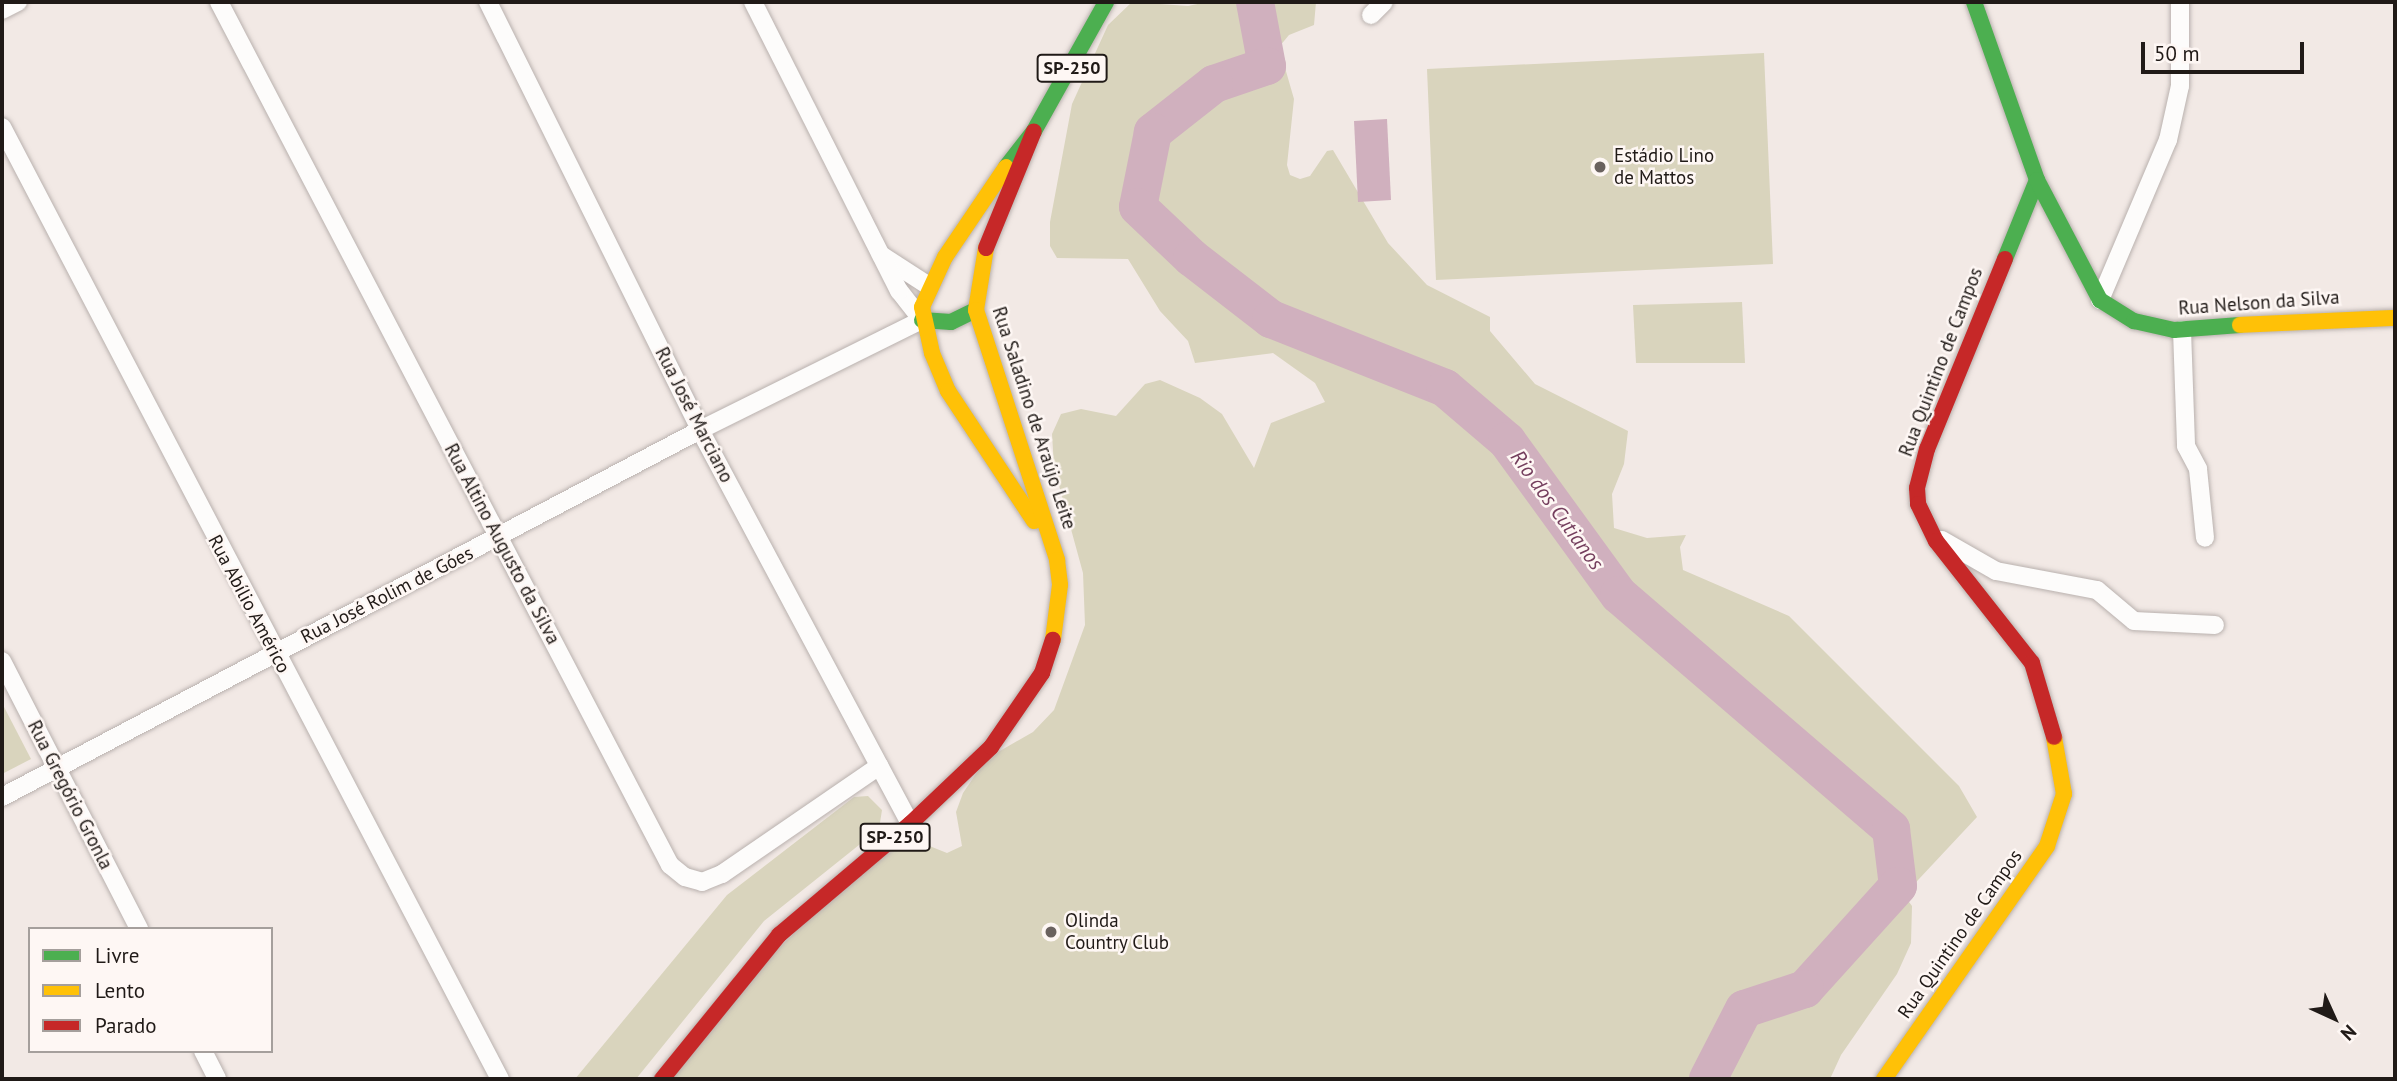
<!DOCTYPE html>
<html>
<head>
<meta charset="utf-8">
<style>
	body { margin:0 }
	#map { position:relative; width:2397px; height:1081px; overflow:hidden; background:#f2e9e5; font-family:"PT Sans",sans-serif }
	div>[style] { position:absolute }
	.green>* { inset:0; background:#d9d4bd }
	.water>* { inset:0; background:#d0b0be }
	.river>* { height:38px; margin:-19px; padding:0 19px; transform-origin:19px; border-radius:19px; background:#d0b0be }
	.roads { filter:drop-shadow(0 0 2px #b9b1ae) drop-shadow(0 0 2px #b9b1ae) }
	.street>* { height:18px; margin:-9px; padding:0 9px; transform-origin:9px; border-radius:9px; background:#fdfcfb }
	.fast>* { height:16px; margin:-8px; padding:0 8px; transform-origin:8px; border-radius:8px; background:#4caf50 }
	.slow>* { height:16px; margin:-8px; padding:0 8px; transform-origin:8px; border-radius:8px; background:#ffc107 }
	.jam>* { height:16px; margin:-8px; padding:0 8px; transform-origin:8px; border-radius:8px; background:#c62828 }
	.dots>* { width:19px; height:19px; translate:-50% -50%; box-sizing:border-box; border:4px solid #fef7f4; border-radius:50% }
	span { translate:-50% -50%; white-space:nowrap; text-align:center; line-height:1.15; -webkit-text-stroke:5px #fef7f4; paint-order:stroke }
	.shield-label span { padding:2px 5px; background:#fef7f4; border:2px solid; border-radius:5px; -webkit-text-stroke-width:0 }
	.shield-label { font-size:18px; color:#201a17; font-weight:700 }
	.poi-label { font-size:19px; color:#201a17 }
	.left { translate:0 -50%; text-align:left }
	.street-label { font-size:19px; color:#201a17 }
	.water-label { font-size:21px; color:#743e5d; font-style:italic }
	.frame { position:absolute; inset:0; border:4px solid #201a17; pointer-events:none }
	.legend { position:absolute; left:28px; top:927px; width:245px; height:126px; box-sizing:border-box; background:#fef7f4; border:2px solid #a59f9c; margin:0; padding:9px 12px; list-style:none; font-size:21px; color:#201a17 }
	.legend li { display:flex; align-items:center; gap:14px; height:35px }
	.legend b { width:35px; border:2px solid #a59f9c }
	.north { position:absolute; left:2299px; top:983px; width:70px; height:70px; -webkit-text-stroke:5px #fef7f4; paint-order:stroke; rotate:135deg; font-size:19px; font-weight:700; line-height:28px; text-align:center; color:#201a17 }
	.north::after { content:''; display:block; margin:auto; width:24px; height:32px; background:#201a17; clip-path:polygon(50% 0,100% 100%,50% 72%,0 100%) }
	.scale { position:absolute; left:2141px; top:42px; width:163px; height:32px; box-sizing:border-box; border:4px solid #201a17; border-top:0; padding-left:9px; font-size:21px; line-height:24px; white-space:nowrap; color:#201a17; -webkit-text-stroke:5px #fef7f4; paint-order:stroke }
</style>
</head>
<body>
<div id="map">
	<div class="green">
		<i style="clip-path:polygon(1132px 2px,1188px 6px,1207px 2px,1316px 2px,1314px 25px,1289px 35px,1279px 47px,1294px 99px,1287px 165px,1290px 175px,1300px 179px,1310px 176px,1327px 151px,1333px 150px,1388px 243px,1427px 285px,1490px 317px,1490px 331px,1535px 384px,1628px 431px,1624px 464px,1612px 494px,1614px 528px,1647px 538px,1686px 535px,1680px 547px,1683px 570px,1789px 616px,1959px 786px,1977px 817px,1904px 895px,1912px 906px,1911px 943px,1897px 974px,1841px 1055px,1830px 1079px,666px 1079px,685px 1038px,886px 845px,917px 841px,947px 853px,962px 846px,956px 812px,963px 793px,986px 759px,1033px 732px,1054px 710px,1085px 625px,1083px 573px,1054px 467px,1052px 434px,1061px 414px,1081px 409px,1116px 416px,1145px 384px,1160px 380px,1200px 398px,1222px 414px,1254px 468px,1271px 423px,1325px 402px,1315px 383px,1273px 353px,1195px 363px,1188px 341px,1160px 311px,1128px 259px,1057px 258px,1050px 246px,1050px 222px,1072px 104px,1108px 25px)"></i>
		<i style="clip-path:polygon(1764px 53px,1773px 264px,1436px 280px,1427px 69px)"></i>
		<i style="clip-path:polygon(1742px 302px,1745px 363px,1636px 363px,1633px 305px)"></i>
		<i style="clip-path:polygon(2px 703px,31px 759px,2px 774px)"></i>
		<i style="clip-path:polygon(868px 796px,882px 810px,879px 829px,764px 921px,636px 1079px,575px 1079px,727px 895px,854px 797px)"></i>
	</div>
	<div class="water">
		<i style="clip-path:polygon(1387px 119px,1391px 200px,1358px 202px,1354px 121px)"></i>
	</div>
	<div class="river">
		<i style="left:1255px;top:2px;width:65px;rotate:79.4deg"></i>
		<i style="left:1267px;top:66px;width:56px;rotate:161.2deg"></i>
		<i style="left:1214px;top:84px;width:78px;rotate:141.8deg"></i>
		<i style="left:1153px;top:132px;width:76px;rotate:101.3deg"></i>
		<i style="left:1138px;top:207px;width:74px;rotate:43.4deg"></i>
		<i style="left:1192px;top:258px;width:100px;rotate:37.7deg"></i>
		<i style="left:1271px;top:319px;width:187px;rotate:21.6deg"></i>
		<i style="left:1445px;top:388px;width:82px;rotate:40.5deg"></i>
		<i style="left:1507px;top:441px;width:190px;rotate:54deg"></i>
		<i style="left:1619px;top:595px;width:359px;rotate:40.7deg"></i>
		<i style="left:1891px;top:829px;width:57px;rotate:83deg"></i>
		<i style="left:1898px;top:886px;width:139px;rotate:132.1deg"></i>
		<i style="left:1805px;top:989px;width:64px;rotate:161.8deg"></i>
		<i style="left:1744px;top:1009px;width:79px;rotate:117.2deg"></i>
	</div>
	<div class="roads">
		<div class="street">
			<i style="left:219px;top:2px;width:974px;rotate:62.41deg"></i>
			<i style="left:670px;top:865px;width:19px;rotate:39deg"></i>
			<i style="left:685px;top:877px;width:18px;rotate:16deg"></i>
			<i style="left:702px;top:882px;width:22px;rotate:-22deg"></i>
			<i style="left:722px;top:874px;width:191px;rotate:-34.5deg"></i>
			<i style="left:488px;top:2px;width:478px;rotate:63.6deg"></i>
			<i style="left:700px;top:430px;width:446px;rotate:61.9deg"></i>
			<i style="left:2px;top:10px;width:18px;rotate:-27deg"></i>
			<i style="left:1371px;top:15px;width:18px;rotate:-45deg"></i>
			<i style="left:2px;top:127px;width:1074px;rotate:62.39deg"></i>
			<i style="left:881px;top:255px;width:57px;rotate:32.9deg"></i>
			<i style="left:2100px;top:300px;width:174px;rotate:-67deg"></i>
			<i style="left:2168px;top:140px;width:55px;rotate:-77.5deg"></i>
			<i style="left:2180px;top:86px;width:84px;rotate:-90deg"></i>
			<i style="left:2182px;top:330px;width:116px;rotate:88deg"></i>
			<i style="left:2186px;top:446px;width:26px;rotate:62deg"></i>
			<i style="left:2198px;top:469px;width:69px;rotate:84.2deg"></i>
			<i style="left:1942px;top:540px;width:62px;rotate:29.9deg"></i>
			<i style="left:1996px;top:571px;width:103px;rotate:10.7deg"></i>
			<i style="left:2097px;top:590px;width:48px;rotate:40deg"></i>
			<i style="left:2134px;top:621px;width:81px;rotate:2.8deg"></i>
			<i style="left:2px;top:661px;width:301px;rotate:62.9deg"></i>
			<i style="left:2px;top:797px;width:789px;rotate:-27.73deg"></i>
			<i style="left:700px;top:430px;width:248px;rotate:-26.4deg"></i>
			<i style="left:922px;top:320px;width:37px;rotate:-128deg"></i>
			<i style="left:899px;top:291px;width:324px;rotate:-116.8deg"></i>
			<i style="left:203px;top:1051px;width:31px;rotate:63deg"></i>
		</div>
		<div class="fast">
			<i style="left:1974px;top:2px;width:189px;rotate:70.5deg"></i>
			<i style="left:2037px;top:180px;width:85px;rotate:112.1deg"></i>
			<i style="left:1006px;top:167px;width:46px;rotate:-52.1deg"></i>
			<i style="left:1034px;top:131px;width:148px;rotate:-60.8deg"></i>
			<i style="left:2037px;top:180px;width:136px;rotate:62.3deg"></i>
			<i style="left:2100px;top:300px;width:40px;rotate:32deg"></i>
			<i style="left:2134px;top:321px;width:41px;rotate:12.7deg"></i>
			<i style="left:2174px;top:330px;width:66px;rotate:-4.3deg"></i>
			<i style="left:922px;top:320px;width:29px;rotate:4deg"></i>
			<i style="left:951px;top:322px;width:28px;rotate:-26deg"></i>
		</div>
		<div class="slow">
			<i style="left:1006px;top:167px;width:109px;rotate:124.1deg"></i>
			<i style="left:945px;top:257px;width:55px;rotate:114.7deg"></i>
			<i style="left:922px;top:307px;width:47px;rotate:77.7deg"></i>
			<i style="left:932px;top:353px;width:41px;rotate:67.2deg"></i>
			<i style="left:948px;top:391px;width:156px;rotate:56.5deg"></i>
			<i style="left:986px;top:248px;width:63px;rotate:99.2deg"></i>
			<i style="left:976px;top:310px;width:263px;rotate:72deg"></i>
			<i style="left:1057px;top:560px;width:25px;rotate:83deg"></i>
			<i style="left:1060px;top:585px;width:55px;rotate:97.3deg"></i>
			<i style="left:2240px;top:325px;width:155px;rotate:-2.6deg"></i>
			<i style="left:1884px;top:1079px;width:284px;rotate:-55deg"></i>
			<i style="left:2047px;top:846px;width:55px;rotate:-71.9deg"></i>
			<i style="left:2064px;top:794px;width:58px;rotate:-100deg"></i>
		</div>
		<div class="jam">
			<i style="left:986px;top:248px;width:126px;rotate:-67.7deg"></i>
			<i style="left:2005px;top:259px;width:205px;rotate:112.3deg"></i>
			<i style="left:1927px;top:449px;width:40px;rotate:104.4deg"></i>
			<i style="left:1917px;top:488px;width:16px;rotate:86deg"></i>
			<i style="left:1918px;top:504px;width:41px;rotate:64.1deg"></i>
			<i style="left:1936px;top:541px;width:155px;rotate:51.8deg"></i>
			<i style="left:2032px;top:663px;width:77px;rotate:73.4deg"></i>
			<i style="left:662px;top:1079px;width:186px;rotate:-50.9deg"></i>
			<i style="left:779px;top:935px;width:172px;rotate:-40.3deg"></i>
			<i style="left:910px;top:824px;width:112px;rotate:-43.5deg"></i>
			<i style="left:991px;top:747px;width:90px;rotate:-55.4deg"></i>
			<i style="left:1042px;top:673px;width:35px;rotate:-72deg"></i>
		</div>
	</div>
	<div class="dots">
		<i style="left:1600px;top:167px;background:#6a625f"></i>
		<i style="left:1051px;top:932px;background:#6a625f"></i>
	</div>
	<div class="shield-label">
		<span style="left:1072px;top:68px">SP-250</span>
		<span style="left:895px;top:837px">SP-250</span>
	</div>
	<div class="poi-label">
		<span class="left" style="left:1614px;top:167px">Estádio Lino<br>de Mattos</span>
		<span class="left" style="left:1065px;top:932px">Olinda<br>Country Club</span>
	</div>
	<div class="street-label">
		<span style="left:2259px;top:303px;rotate:-4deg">Rua Nelson da Silva</span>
		<span style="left:1941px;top:362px;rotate:-69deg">Rua Quintino de Campos</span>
		<span style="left:694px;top:415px;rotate:63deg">Rua José Marciano</span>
		<span style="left:1034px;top:418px;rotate:72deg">Rua Saladino de Araújo Leite</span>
		<span style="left:502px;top:544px;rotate:62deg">Rua Altino Augusto da Silva</span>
		<span style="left:387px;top:595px;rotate:-27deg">Rua José Rolim de Góes</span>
		<span style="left:249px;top:604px;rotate:62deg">Rua Abílio Américo</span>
		<span style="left:70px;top:795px;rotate:63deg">Rua Gregório Gronla</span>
		<span style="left:1960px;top:934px;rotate:-55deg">Rua Quintino de Campos</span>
	</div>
	<div class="water-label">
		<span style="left:1557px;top:510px;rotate:54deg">Rio dos Cutianos</span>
	</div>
	<div class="frame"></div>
	<ul class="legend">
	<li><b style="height:9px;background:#4caf50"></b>Livre</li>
	<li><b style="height:9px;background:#ffc107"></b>Lento</li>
	<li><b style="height:9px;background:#c62828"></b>Parado</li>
	</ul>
	<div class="north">N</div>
	<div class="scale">50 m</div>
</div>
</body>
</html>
